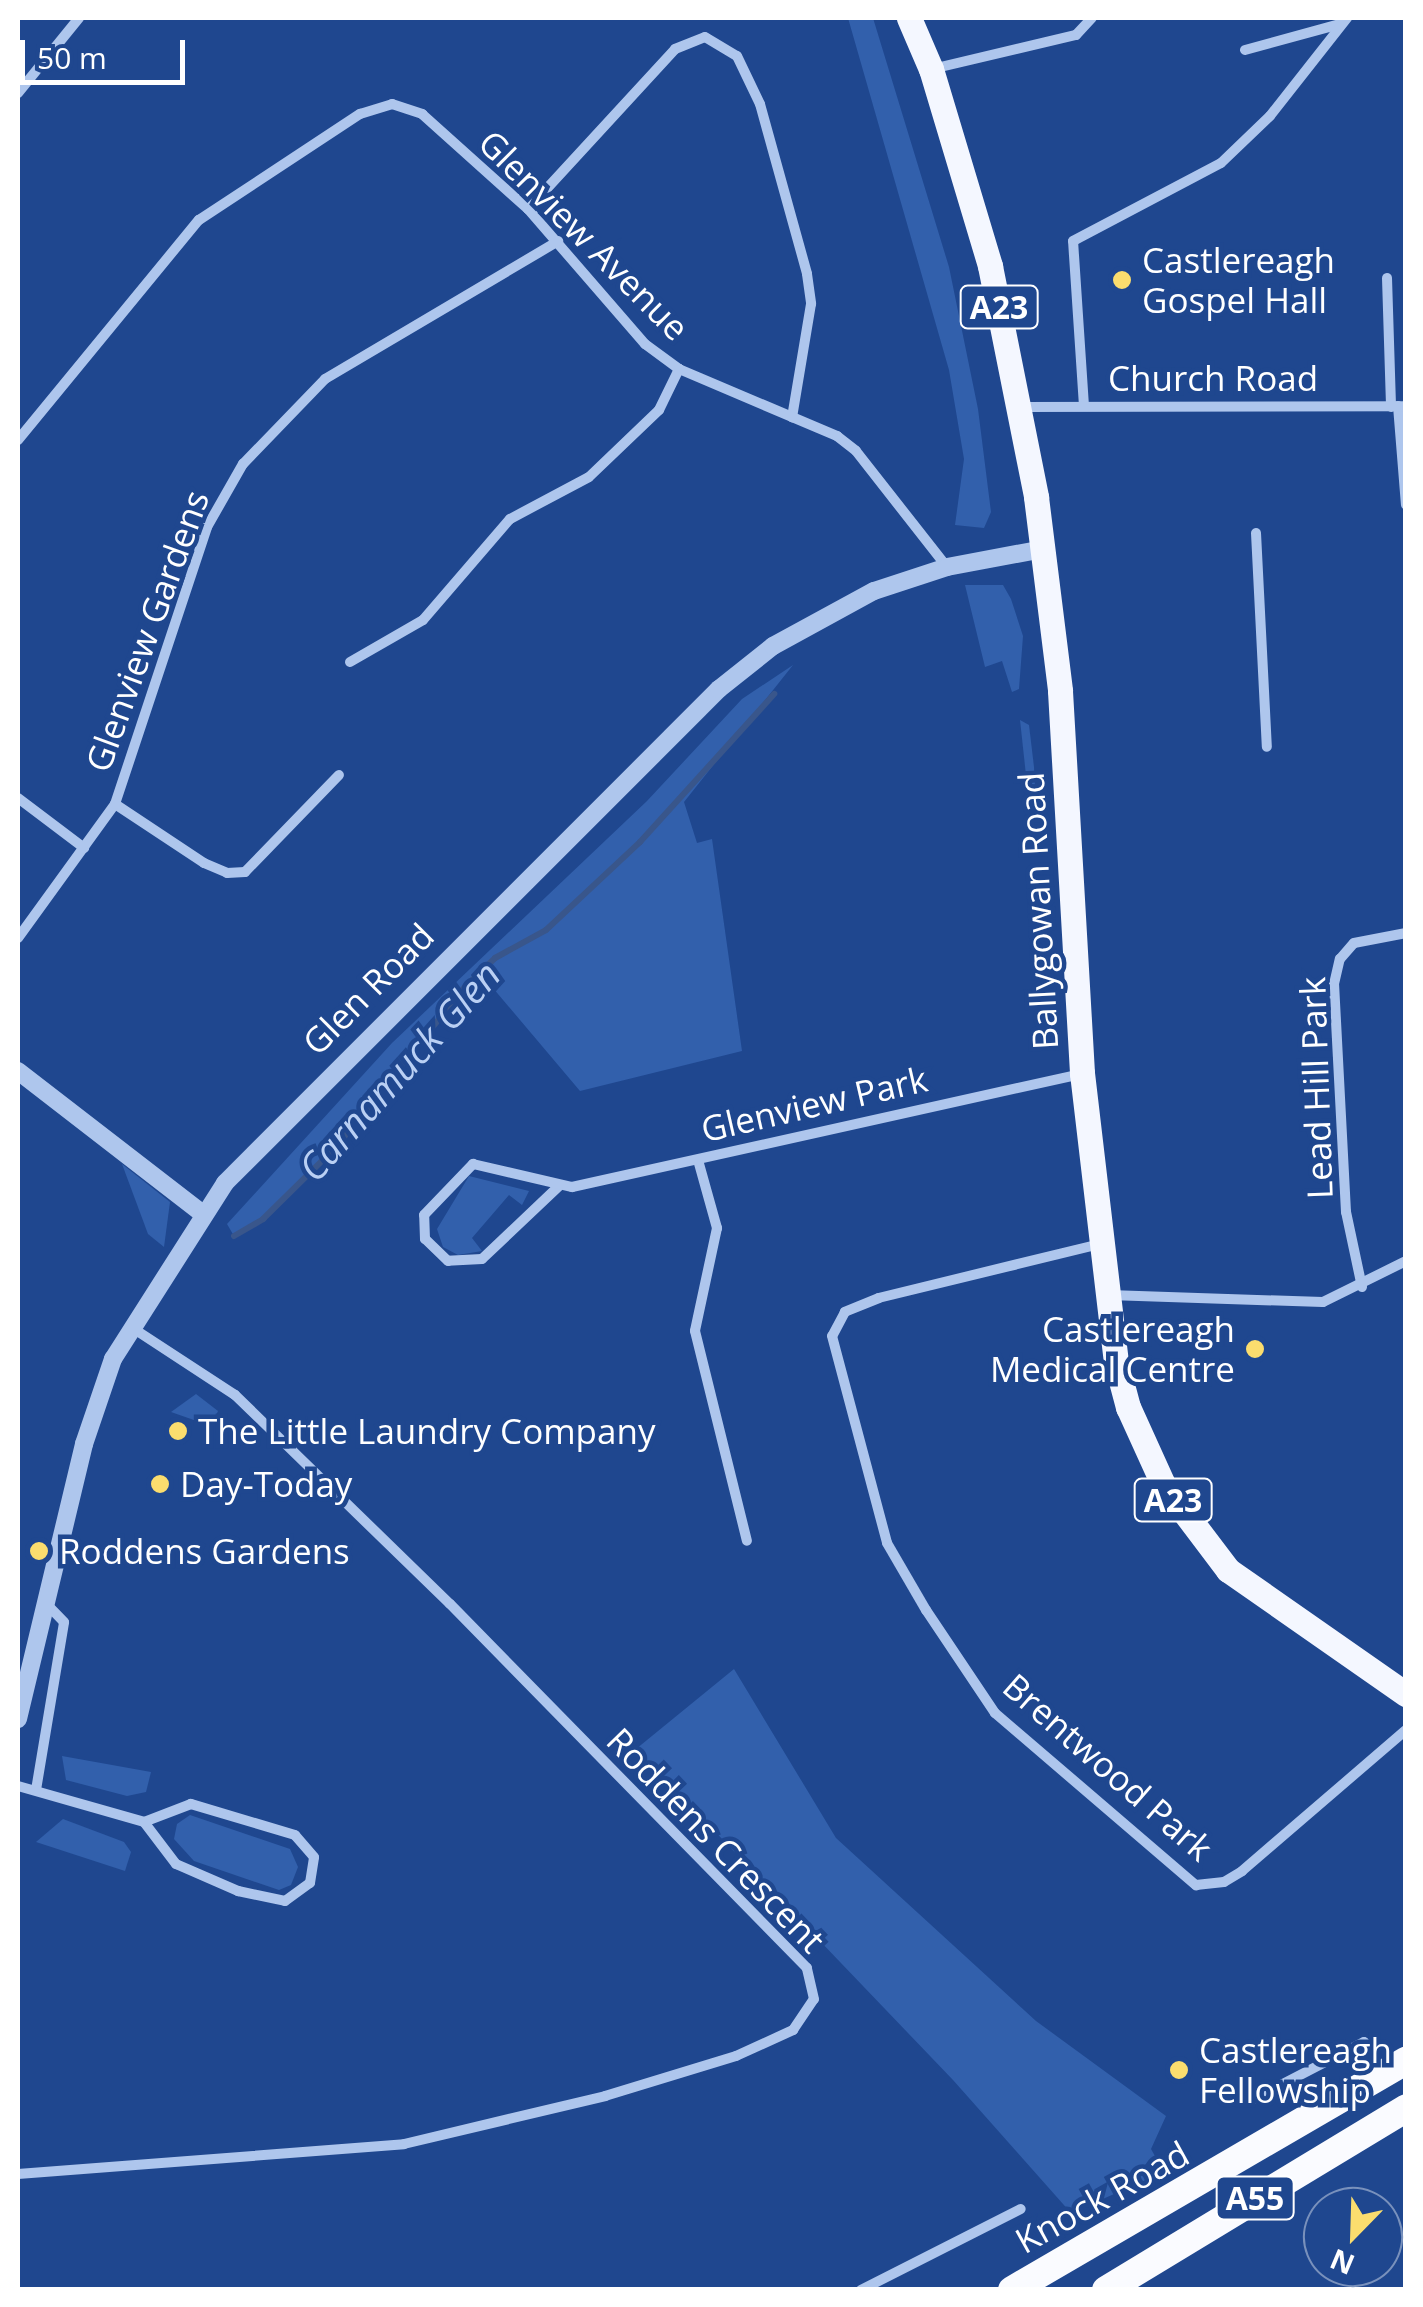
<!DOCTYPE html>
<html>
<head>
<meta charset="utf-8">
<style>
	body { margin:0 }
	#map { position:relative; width:1423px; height:2307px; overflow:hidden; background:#1f478f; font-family:"Open Sans",sans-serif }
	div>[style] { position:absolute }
	.green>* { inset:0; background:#3260ac }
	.stream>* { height:6px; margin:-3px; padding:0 3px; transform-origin:3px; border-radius:3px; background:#39568b }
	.minor>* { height:10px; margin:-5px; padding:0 5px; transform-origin:5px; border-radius:5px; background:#aec6ed }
	.tertiary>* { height:18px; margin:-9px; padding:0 9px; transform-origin:9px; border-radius:9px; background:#aec6ed }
	.primary>* { height:25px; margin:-12.5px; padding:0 12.5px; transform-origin:12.5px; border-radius:12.5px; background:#f4f7ff }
	.trunk>* { height:28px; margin:-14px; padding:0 14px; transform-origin:14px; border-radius:14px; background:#fafbff }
	.dots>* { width:28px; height:28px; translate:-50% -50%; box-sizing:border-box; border:5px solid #1f478f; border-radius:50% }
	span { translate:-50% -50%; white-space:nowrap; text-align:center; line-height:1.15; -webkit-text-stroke:9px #1f478f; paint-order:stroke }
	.shield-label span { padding:2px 8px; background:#1f478f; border:2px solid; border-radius:8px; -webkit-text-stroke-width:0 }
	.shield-label { font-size:32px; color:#fff; font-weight:700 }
	.street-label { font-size:35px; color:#fff }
	.poi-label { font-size:35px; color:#fff }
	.left { translate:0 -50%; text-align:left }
	.right { translate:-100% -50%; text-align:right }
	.water-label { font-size:38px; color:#bad0f4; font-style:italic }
	.frame { position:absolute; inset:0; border:20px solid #fff; pointer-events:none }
	.north { position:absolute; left:1303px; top:2187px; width:100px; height:100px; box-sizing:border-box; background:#1f478f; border:2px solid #7991bc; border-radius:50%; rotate:203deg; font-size:28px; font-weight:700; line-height:40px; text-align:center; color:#fff }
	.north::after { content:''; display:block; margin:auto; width:35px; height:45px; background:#fbdd6e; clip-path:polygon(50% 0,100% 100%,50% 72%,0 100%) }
	.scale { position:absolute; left:20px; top:40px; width:165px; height:45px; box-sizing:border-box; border:5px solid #fff; border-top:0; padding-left:12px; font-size:30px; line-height:35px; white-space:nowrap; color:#fff; -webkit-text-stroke:8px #1f478f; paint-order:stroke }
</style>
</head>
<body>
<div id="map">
	<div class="green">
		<i style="clip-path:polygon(848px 18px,873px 18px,949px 267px,978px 409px,991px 512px,984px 528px,955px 525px,964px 459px,949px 370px)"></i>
		<i style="clip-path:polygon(965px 585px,1003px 585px,1011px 599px,1023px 636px,1019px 689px,1012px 692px,1002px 661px,985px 667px)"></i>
		<i style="clip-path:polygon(793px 665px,684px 802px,697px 843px,712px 839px,742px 1051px,580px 1091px,482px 975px,415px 1045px,335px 1148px,266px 1216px,234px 1236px,227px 1224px,392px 1043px,647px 801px,742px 699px)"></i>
		<i style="clip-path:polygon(1020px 720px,1029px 725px,1034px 767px,1036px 810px,1030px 812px)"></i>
		<i style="clip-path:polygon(122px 1164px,170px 1202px,164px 1247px,148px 1234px)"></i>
		<i style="clip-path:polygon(469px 1176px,529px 1191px,522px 1205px,509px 1195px,472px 1238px,482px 1251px,458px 1255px,443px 1247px,437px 1229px)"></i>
		<i style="clip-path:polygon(196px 1394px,218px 1411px,211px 1426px,171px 1412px)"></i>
		<i style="clip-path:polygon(734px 1669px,836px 1838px,1036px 2021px,1166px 2116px,1151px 2149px,1164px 2172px,1071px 2213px,953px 2080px,636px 1749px)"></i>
		<i style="clip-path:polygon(62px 1756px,151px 1772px,146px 1792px,127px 1796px,66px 1780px)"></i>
		<i style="clip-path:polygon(190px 1815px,290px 1849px,298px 1867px,291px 1885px,279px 1890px,194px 1861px,174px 1839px,177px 1824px)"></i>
		<i style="clip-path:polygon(63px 1819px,124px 1842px,131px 1852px,125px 1871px,36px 1842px)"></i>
	</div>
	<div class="stream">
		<i style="left:234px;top:1236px;width:34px;rotate:-30deg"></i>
		<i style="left:263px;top:1219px;width:101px;rotate:-44.6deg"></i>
		<i style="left:335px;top:1148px;width:207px;rotate:-51.1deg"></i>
		<i style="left:465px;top:987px;width:42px;rotate:-44deg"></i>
		<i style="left:495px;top:958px;width:58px;rotate:-28.8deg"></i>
		<i style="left:546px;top:930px;width:129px;rotate:-43.1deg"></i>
		<i style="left:640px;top:842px;width:200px;rotate:-47.8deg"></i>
	</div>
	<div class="minor">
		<i style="left:1245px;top:50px;width:98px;rotate:-15.3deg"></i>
		<i style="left:932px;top:69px;width:148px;rotate:-13.3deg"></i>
		<i style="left:1076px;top:35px;width:23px;rotate:-47deg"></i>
		<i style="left:18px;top:93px;width:97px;rotate:-50.9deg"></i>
		<i style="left:528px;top:209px;width:217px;rotate:-47.4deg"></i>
		<i style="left:675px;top:49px;width:32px;rotate:-22deg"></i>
		<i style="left:705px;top:37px;width:37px;rotate:31deg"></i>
		<i style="left:737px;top:56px;width:53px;rotate:64.4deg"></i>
		<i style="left:760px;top:104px;width:176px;rotate:74.5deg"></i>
		<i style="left:807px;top:274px;width:30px;rotate:82deg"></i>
		<i style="left:811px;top:304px;width:115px;rotate:99.5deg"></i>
		<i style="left:1387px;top:278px;width:129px;rotate:88.2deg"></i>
		<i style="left:1084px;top:406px;width:165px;rotate:-93.8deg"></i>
		<i style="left:1073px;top:241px;width:167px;rotate:-27.8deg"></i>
		<i style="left:1221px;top:163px;width:68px;rotate:-43.8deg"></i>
		<i style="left:1270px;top:116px;width:125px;rotate:-51.8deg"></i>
		<i style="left:1398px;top:406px;width:99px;rotate:85.4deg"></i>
		<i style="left:1022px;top:407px;width:384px;rotate:-0.1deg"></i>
		<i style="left:18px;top:440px;width:285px;rotate:-50.6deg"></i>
		<i style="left:199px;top:220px;width:193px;rotate:-33.4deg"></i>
		<i style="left:360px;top:114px;width:34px;rotate:-17deg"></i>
		<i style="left:392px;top:104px;width:32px;rotate:18deg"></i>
		<i style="left:422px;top:114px;width:142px;rotate:41.9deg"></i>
		<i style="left:528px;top:209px;width:179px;rotate:49.1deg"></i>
		<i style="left:645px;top:344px;width:42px;rotate:36.3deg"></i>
		<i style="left:679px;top:369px;width:172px;rotate:23deg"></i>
		<i style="left:837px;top:436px;width:24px;rotate:38deg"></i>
		<i style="left:856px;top:451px;width:147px;rotate:51.9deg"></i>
		<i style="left:1256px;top:533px;width:214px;rotate:87.1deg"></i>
		<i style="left:350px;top:662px;width:84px;rotate:-29.9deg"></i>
		<i style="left:423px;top:620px;width:133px;rotate:-49.3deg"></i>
		<i style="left:510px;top:519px;width:89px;rotate:-28deg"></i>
		<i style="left:589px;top:477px;width:97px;rotate:-43.7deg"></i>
		<i style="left:659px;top:410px;width:46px;rotate:-64deg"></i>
		<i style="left:18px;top:798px;width:83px;rotate:37.1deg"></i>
		<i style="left:115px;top:804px;width:107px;rotate:33.5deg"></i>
		<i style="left:204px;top:863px;width:25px;rotate:23deg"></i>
		<i style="left:227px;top:873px;width:18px;rotate:-3deg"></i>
		<i style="left:245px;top:872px;width:135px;rotate:-45.9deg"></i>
		<i style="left:18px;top:938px;width:165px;rotate:-54.1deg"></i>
		<i style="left:115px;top:804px;width:292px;rotate:-71.6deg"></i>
		<i style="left:207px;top:527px;width:73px;rotate:-60.3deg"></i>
		<i style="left:243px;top:464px;width:118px;rotate:-46deg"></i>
		<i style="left:325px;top:379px;width:271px;rotate:-30.6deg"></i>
		<i style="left:698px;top:1160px;width:71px;rotate:74.4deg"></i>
		<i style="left:717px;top:1228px;width:105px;rotate:102.1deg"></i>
		<i style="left:695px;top:1331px;width:216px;rotate:76.1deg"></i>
		<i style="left:559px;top:1186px;width:106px;rotate:136.5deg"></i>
		<i style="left:482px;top:1259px;width:34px;rotate:177deg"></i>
		<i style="left:448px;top:1261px;width:32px;rotate:-136deg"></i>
		<i style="left:425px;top:1239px;width:24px;rotate:-92deg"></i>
		<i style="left:424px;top:1215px;width:71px;rotate:-46.1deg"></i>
		<i style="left:473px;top:1164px;width:102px;rotate:13.1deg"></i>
		<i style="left:572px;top:1187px;width:521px;rotate:-12.52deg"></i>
		<i style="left:1100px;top:1244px;width:228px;rotate:166.3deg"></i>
		<i style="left:879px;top:1298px;width:37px;rotate:158deg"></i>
		<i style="left:845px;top:1312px;width:27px;rotate:118deg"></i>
		<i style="left:832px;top:1336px;width:214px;rotate:75.1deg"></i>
		<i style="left:887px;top:1543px;width:78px;rotate:59.8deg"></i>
		<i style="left:926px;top:1610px;width:124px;rotate:56.2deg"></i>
		<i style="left:995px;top:1713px;width:265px;rotate:40.6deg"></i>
		<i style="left:1196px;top:1885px;width:28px;rotate:-6deg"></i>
		<i style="left:1224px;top:1882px;width:21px;rotate:-31deg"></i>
		<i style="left:1242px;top:1871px;width:216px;rotate:-40.7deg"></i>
		<i style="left:1362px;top:1287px;width:77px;rotate:-102deg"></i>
		<i style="left:1346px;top:1212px;width:228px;rotate:-93deg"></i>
		<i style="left:1334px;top:984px;width:26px;rotate:-77deg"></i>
		<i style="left:1340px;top:959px;width:21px;rotate:-49deg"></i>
		<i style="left:1354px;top:943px;width:53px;rotate:-10.9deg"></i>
		<i style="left:1109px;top:1295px;width:214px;rotate:1.9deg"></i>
		<i style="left:1323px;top:1302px;width:93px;rotate:-26.3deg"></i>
		<i style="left:18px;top:1786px;width:131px;rotate:15.9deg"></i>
		<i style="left:144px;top:1822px;width:53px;rotate:52.7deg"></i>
		<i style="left:176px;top:1864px;width:68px;rotate:23.5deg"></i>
		<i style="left:238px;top:1891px;width:48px;rotate:12deg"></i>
		<i style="left:285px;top:1901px;width:31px;rotate:-36deg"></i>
		<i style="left:310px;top:1883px;width:26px;rotate:-81deg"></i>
		<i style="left:314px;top:1857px;width:29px;rotate:-131deg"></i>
		<i style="left:295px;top:1835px;width:109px;rotate:-163.4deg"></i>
		<i style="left:191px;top:1804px;width:50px;rotate:159deg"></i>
		<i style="left:36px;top:1790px;width:170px;rotate:-80.5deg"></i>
		<i style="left:64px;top:1622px;width:28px;rotate:-134deg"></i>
		<i style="left:1254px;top:2099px;width:124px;rotate:-27.4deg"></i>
		<i style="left:1364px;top:2042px;width:33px;rotate:61deg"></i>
		<i style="left:18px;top:2174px;width:387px;rotate:-4.4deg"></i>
		<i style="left:404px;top:2144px;width:207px;rotate:-13.4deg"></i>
		<i style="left:605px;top:2096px;width:137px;rotate:-17deg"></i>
		<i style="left:736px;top:2056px;width:63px;rotate:-24.5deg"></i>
		<i style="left:793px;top:2030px;width:37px;rotate:-56deg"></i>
		<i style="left:814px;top:1999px;width:32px;rotate:-103deg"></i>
		<i style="left:807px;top:1968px;width:510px;rotate:-134.44deg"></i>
		<i style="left:450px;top:1604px;width:300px;rotate:-135.8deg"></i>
		<i style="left:235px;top:1395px;width:124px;rotate:-146.8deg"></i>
		<i style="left:861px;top:2290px;width:179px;rotate:-26.9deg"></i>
	</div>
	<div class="tertiary">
		<i style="left:18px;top:1071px;width:232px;rotate:37.7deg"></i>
		<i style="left:18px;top:1719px;width:283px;rotate:-76.5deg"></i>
		<i style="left:84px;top:1444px;width:90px;rotate:-71.2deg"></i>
		<i style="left:113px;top:1359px;width:209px;rotate:-57.5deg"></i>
		<i style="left:225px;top:1183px;width:699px;rotate:-45deg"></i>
		<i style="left:719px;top:689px;width:69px;rotate:-38.5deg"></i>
		<i style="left:773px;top:646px;width:115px;rotate:-28.6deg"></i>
		<i style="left:874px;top:591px;width:77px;rotate:-18.2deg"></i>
		<i style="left:947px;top:567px;width:98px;rotate:-10.6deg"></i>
	</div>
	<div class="primary">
		<i style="left:909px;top:18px;width:56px;rotate:66.7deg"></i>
		<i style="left:931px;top:69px;width:206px;rotate:73.3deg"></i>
		<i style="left:990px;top:266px;width:236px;rotate:78.7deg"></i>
		<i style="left:1036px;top:497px;width:195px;rotate:82.9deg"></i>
		<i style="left:1060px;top:691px;width:383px;rotate:86.7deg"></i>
		<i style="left:1082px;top:1073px;width:291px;rotate:83.3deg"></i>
		<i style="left:1116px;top:1362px;width:47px;rotate:75.1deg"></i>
		<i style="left:1128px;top:1407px;width:85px;rotate:65.6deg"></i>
		<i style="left:1163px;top:1484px;width:108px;rotate:52.9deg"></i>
		<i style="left:1228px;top:1570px;width:217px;rotate:34.9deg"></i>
	</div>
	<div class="trunk">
		<i style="left:1012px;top:2290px;width:456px;rotate:-30.2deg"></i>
		<i style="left:1106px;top:2290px;width:351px;rotate:-31.2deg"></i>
	</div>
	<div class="dots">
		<i style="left:1122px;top:280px;background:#fbdd6e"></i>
		<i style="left:1255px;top:1349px;background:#fbdd6e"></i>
		<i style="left:178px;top:1431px;background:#fbdd6e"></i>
		<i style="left:160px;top:1484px;background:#fbdd6e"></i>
		<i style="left:39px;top:1551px;background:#fbdd6e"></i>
		<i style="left:1179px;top:2070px;background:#fbdd6e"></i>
	</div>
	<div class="shield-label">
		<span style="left:999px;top:307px">A23</span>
		<span style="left:1173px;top:1500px">A23</span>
		<span style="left:1255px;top:2198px">A55</span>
	</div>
	<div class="street-label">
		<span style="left:584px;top:235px;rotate:45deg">Glenview Avenue</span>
		<span style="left:1213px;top:378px">Church Road</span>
		<span style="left:147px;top:631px;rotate:-70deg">Glenview Gardens</span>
		<span style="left:1038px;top:911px;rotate:-93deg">Ballygowan Road</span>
		<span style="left:368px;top:989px;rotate:-45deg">Glen Road</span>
		<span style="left:1316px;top:1088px;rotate:-92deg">Lead Hill Park</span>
		<span style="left:814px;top:1104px;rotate:-13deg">Glenview Park</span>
		<span style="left:1108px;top:1767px;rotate:41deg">Brentwood Park</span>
		<span style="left:716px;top:1840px;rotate:46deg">Roddens Crescent</span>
		<span style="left:1102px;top:2197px;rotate:-29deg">Knock Road</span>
	</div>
	<div class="poi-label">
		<span class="left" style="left:1142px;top:280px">Castlereagh<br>Gospel Hall</span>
		<span class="right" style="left:1235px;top:1349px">Castlereagh<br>Medical Centre</span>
		<span class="left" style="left:198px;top:1431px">The Little Laundry Company</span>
		<span class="left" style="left:180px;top:1484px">Day-Today</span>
		<span class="left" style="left:59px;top:1551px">Roddens Gardens</span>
		<span class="left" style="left:1199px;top:2070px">Castlereagh<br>Fellowship</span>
	</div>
	<div class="water-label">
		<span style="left:399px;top:1071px;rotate:-48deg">Carnamuck Glen</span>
	</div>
	<div class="frame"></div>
	<div class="north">N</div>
	<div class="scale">50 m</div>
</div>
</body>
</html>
